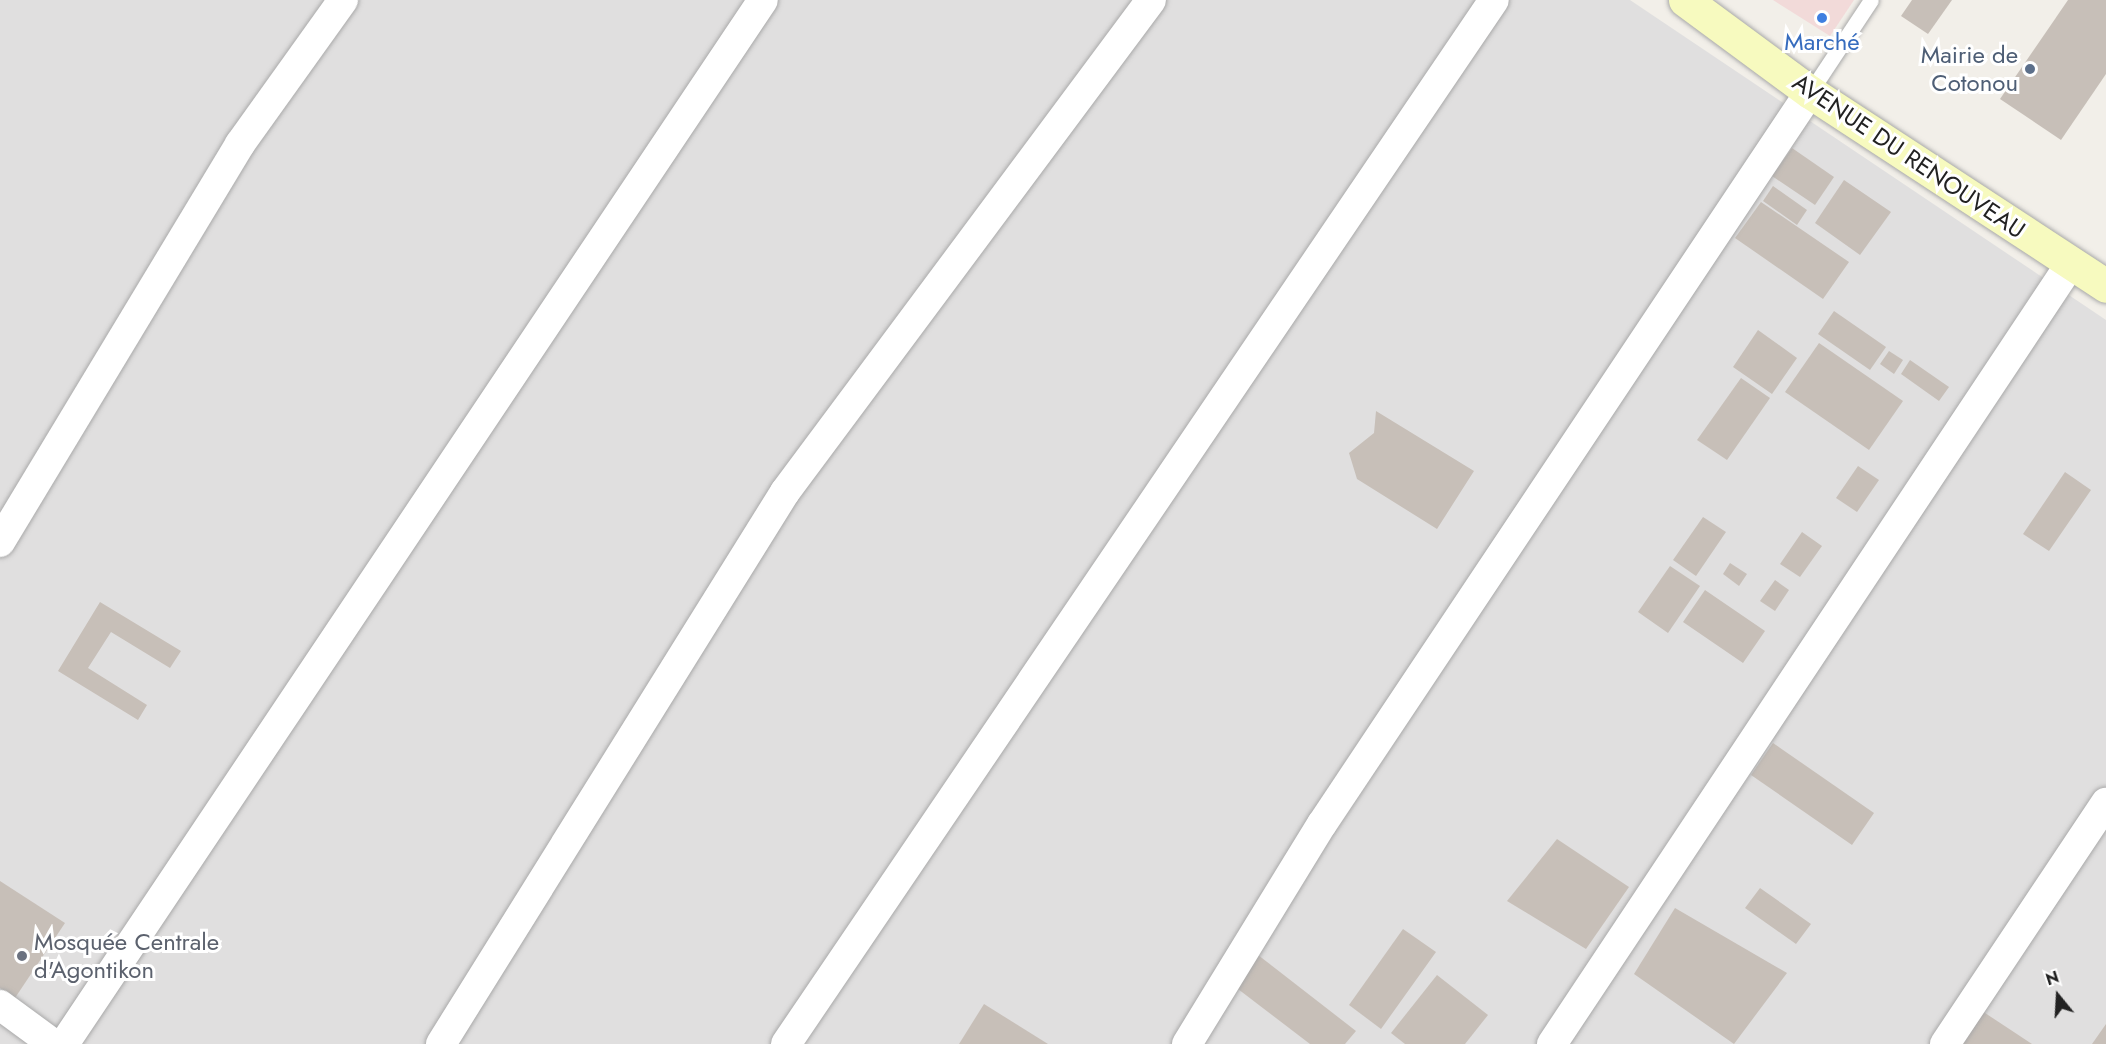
<!DOCTYPE html>
<html>
<head>
<meta charset="utf-8">
<style>
	body { margin:0 }
	#map { position:relative; width:2106px; height:1044px; overflow:hidden; background:#f2efe9; font-family:Jost,sans-serif }
	div>[style] { position:absolute }
	.residential>* { inset:0; background:#e0dfdf }
	.commercial>* { inset:0; background:#f2dad9 }
	.building>* { inset:0; background:#c7bfb8 }
	.roads { filter:drop-shadow(0 0 2px #a9a9a9) drop-shadow(0 0 2px #a9a9a9) }
	.lane>* { height:15px; margin:-7.5px; padding:0 7.5px; transform-origin:7.5px; border-radius:7.5px; background:#fff }
	.street>* { height:30px; margin:-15px; padding:0 15px; transform-origin:15px; border-radius:15px; background:#fff }
	.secondary>* { height:33px; margin:-16.5px; padding:0 16.5px; transform-origin:16.5px; border-radius:16.5px; background:#f7fabf }
	.dots>* { width:16px; height:16px; translate:-50% -50%; box-sizing:border-box; border:3px solid #fff; border-radius:50% }
	span { translate:-50% -50%; white-space:nowrap; text-align:center; line-height:1.15; -webkit-text-stroke:6px #fff; paint-order:stroke }
	.shop-label { font-size:24px; color:#366cbe }
	.service-label { font-size:24px; color:#4e5e75 }
	.right { translate:-100% -50%; text-align:right }
	.street-label { font-size:24px; color:#222 }
	.worship-label { font-size:24px; color:#5b616d }
	.left { translate:0 -50%; text-align:left }
	.north { position:absolute; left:2028px; top:966px; width:60px; height:60px; -webkit-text-stroke:4px #fff; paint-order:stroke; rotate:342deg; font-size:16px; font-weight:700; line-height:24px; text-align:center; color:#222 }
	.north::after { content:''; display:block; margin:auto; width:21px; height:27px; background:#222; clip-path:polygon(50% 0,100% 100%,50% 72%,0 100%) }
</style>
</head>
<body>
<div id="map">
	<div class="residential">
		<i style="clip-path:polygon(0 0,1630px 0,2106px 320px,2106px 1044px,0 1044px)"></i>
	</div>
	<div class="commercial">
		<i style="clip-path:polygon(1773px 0,1854px 0,1830px 36px)"></i>
	</div>
	<div class="building">
		<i style="clip-path:polygon(1912px 0,1952px 0,1928px 34px,1901px 16px)"></i>
		<i style="clip-path:polygon(2068px 0,2106px 0,2106px 74px,2061px 140px,2000px 99px)"></i>
		<i style="clip-path:polygon(1792px 148px,1834px 177px,1815px 205px,1772px 176px)"></i>
		<i style="clip-path:polygon(1844px 180px,1891px 212px,1860px 255px,1815px 223px)"></i>
		<i style="clip-path:polygon(1773px 186px,1807px 210px,1797px 225px,1763px 201px)"></i>
		<i style="clip-path:polygon(1761px 202px,1849px 262px,1823px 299px,1735px 238px)"></i>
		<i style="clip-path:polygon(1834px 311px,1886px 347px,1870px 370px,1818px 334px)"></i>
		<i style="clip-path:polygon(1758px 330px,1797px 358px,1772px 394px,1733px 367px)"></i>
		<i style="clip-path:polygon(1819px 343px,1903px 401px,1869px 450px,1785px 392px)"></i>
		<i style="clip-path:polygon(1889px 351px,1903px 360px,1894px 374px,1880px 364px)"></i>
		<i style="clip-path:polygon(1910px 360px,1949px 387px,1939px 401px,1901px 374px)"></i>
		<i style="clip-path:polygon(1741px 378px,1770px 398px,1727px 460px,1697px 440px)"></i>
		<i style="clip-path:polygon(1376px 411px,1474px 471px,1437px 529px,1357px 479px,1349px 453px,1374px 433px)"></i>
		<i style="clip-path:polygon(1858px 466px,1879px 480px,1857px 512px,1836px 498px)"></i>
		<i style="clip-path:polygon(2065px 472px,2091px 490px,2049px 551px,2023px 534px)"></i>
		<i style="clip-path:polygon(1703px 517px,1726px 532px,1696px 576px,1673px 560px)"></i>
		<i style="clip-path:polygon(1802px 532px,1822px 546px,1800px 577px,1780px 564px)"></i>
		<i style="clip-path:polygon(1730px 563px,1747px 574px,1739px 586px,1723px 574px)"></i>
		<i style="clip-path:polygon(1670px 566px,1700px 586px,1668px 633px,1638px 612px)"></i>
		<i style="clip-path:polygon(1775px 580px,1789px 590px,1775px 611px,1760px 601px)"></i>
		<i style="clip-path:polygon(1705px 590px,1765px 631px,1743px 663px,1683px 622px)"></i>
		<i style="clip-path:polygon(100px 602px,181px 651px,170px 668px,111px 632px,88px 668px,147px 705px,138px 720px,58px 671px)"></i>
		<i style="clip-path:polygon(1773px 743px,1874px 813px,1852px 845px,1751px 775px)"></i>
		<i style="clip-path:polygon(1557px 839px,1629px 887px,1586px 949px,1507px 901px)"></i>
		<i style="clip-path:polygon(0 881px,65px 923px,15px 998px,0 988px)"></i>
		<i style="clip-path:polygon(1760px 888px,1811px 924px,1796px 944px,1745px 908px)"></i>
		<i style="clip-path:polygon(1675px 908px,1787px 973px,1734px 1044px,1634px 974px)"></i>
		<i style="clip-path:polygon(1403px 929px,1436px 952px,1381px 1029px,1349px 1005px)"></i>
		<i style="clip-path:polygon(1258px 955px,1356px 1031px,1345px 1044px,1310px 1044px,1234px 986px)"></i>
		<i style="clip-path:polygon(1437px 975px,1488px 1015px,1465px 1044px,1405px 1044px,1391px 1033px)"></i>
		<i style="clip-path:polygon(984px 1004px,1048px 1044px,959px 1044px)"></i>
		<i style="clip-path:polygon(1982px 1011px,2032px 1044px,1960px 1044px)"></i>
		<i style="clip-path:polygon(2106px 1024px,2106px 1044px,2092px 1044px)"></i>
	</div>
	<div class="roads">
		<div class="lane">
			<i style="left:1810px;top:92px;width:110px;rotate:-56.5deg"></i>
		</div>
		<div class="street">
			<i style="left:0;top:542px;width:465px;rotate:-58.9deg"></i>
			<i style="left:240px;top:144px;width:177px;rotate:-54.4deg"></i>
			<i style="left:0;top:1005px;width:66px;rotate:36.3deg"></i>
			<i style="left:64px;top:1044px;width:1256px;rotate:-56.2deg"></i>
			<i style="left:441px;top:1044px;width:650px;rotate:-58.07deg"></i>
			<i style="left:785px;top:492px;width:613px;rotate:-53.35deg"></i>
			<i style="left:786px;top:1044px;width:1261px;rotate:-55.86deg"></i>
			<i style="left:1187px;top:1044px;width:258px;rotate:-58.5deg"></i>
			<i style="left:1322px;top:824px;width:880px;rotate:-56.31deg"></i>
			<i style="left:1552px;top:1044px;width:938px;rotate:-56.39deg"></i>
			<i style="left:1945px;top:1044px;width:290px;rotate:-56.3deg"></i>
		</div>
		<div class="secondary">
			<i style="left:1685px;top:0;width:155px;rotate:36.4deg"></i>
			<i style="left:1810px;top:92px;width:354px;rotate:33.2deg"></i>
		</div>
	</div>
	<div class="dots">
		<i style="left:1822px;top:18px;background:#3f7fe0"></i>
		<i style="left:2030px;top:69px;background:#5c6f8a"></i>
		<i style="left:22px;top:956px;background:#6b7280"></i>
	</div>
	<div class="shop-label">
		<span style="left:1822px;top:42px">Marché</span>
	</div>
	<div class="service-label">
		<span class="right" style="left:2018px;top:69px">Mairie de<br>Cotonou</span>
	</div>
	<div class="street-label">
		<span style="left:1909px;top:156px;rotate:34deg">AVENUE DU RENOUVEAU</span>
	</div>
	<div class="worship-label">
		<span class="left" style="left:34px;top:956px">Mosquée Centrale<br>d'Agontikon</span>
	</div>
	<div class="north">N</div>
</div>
</body>
</html>
